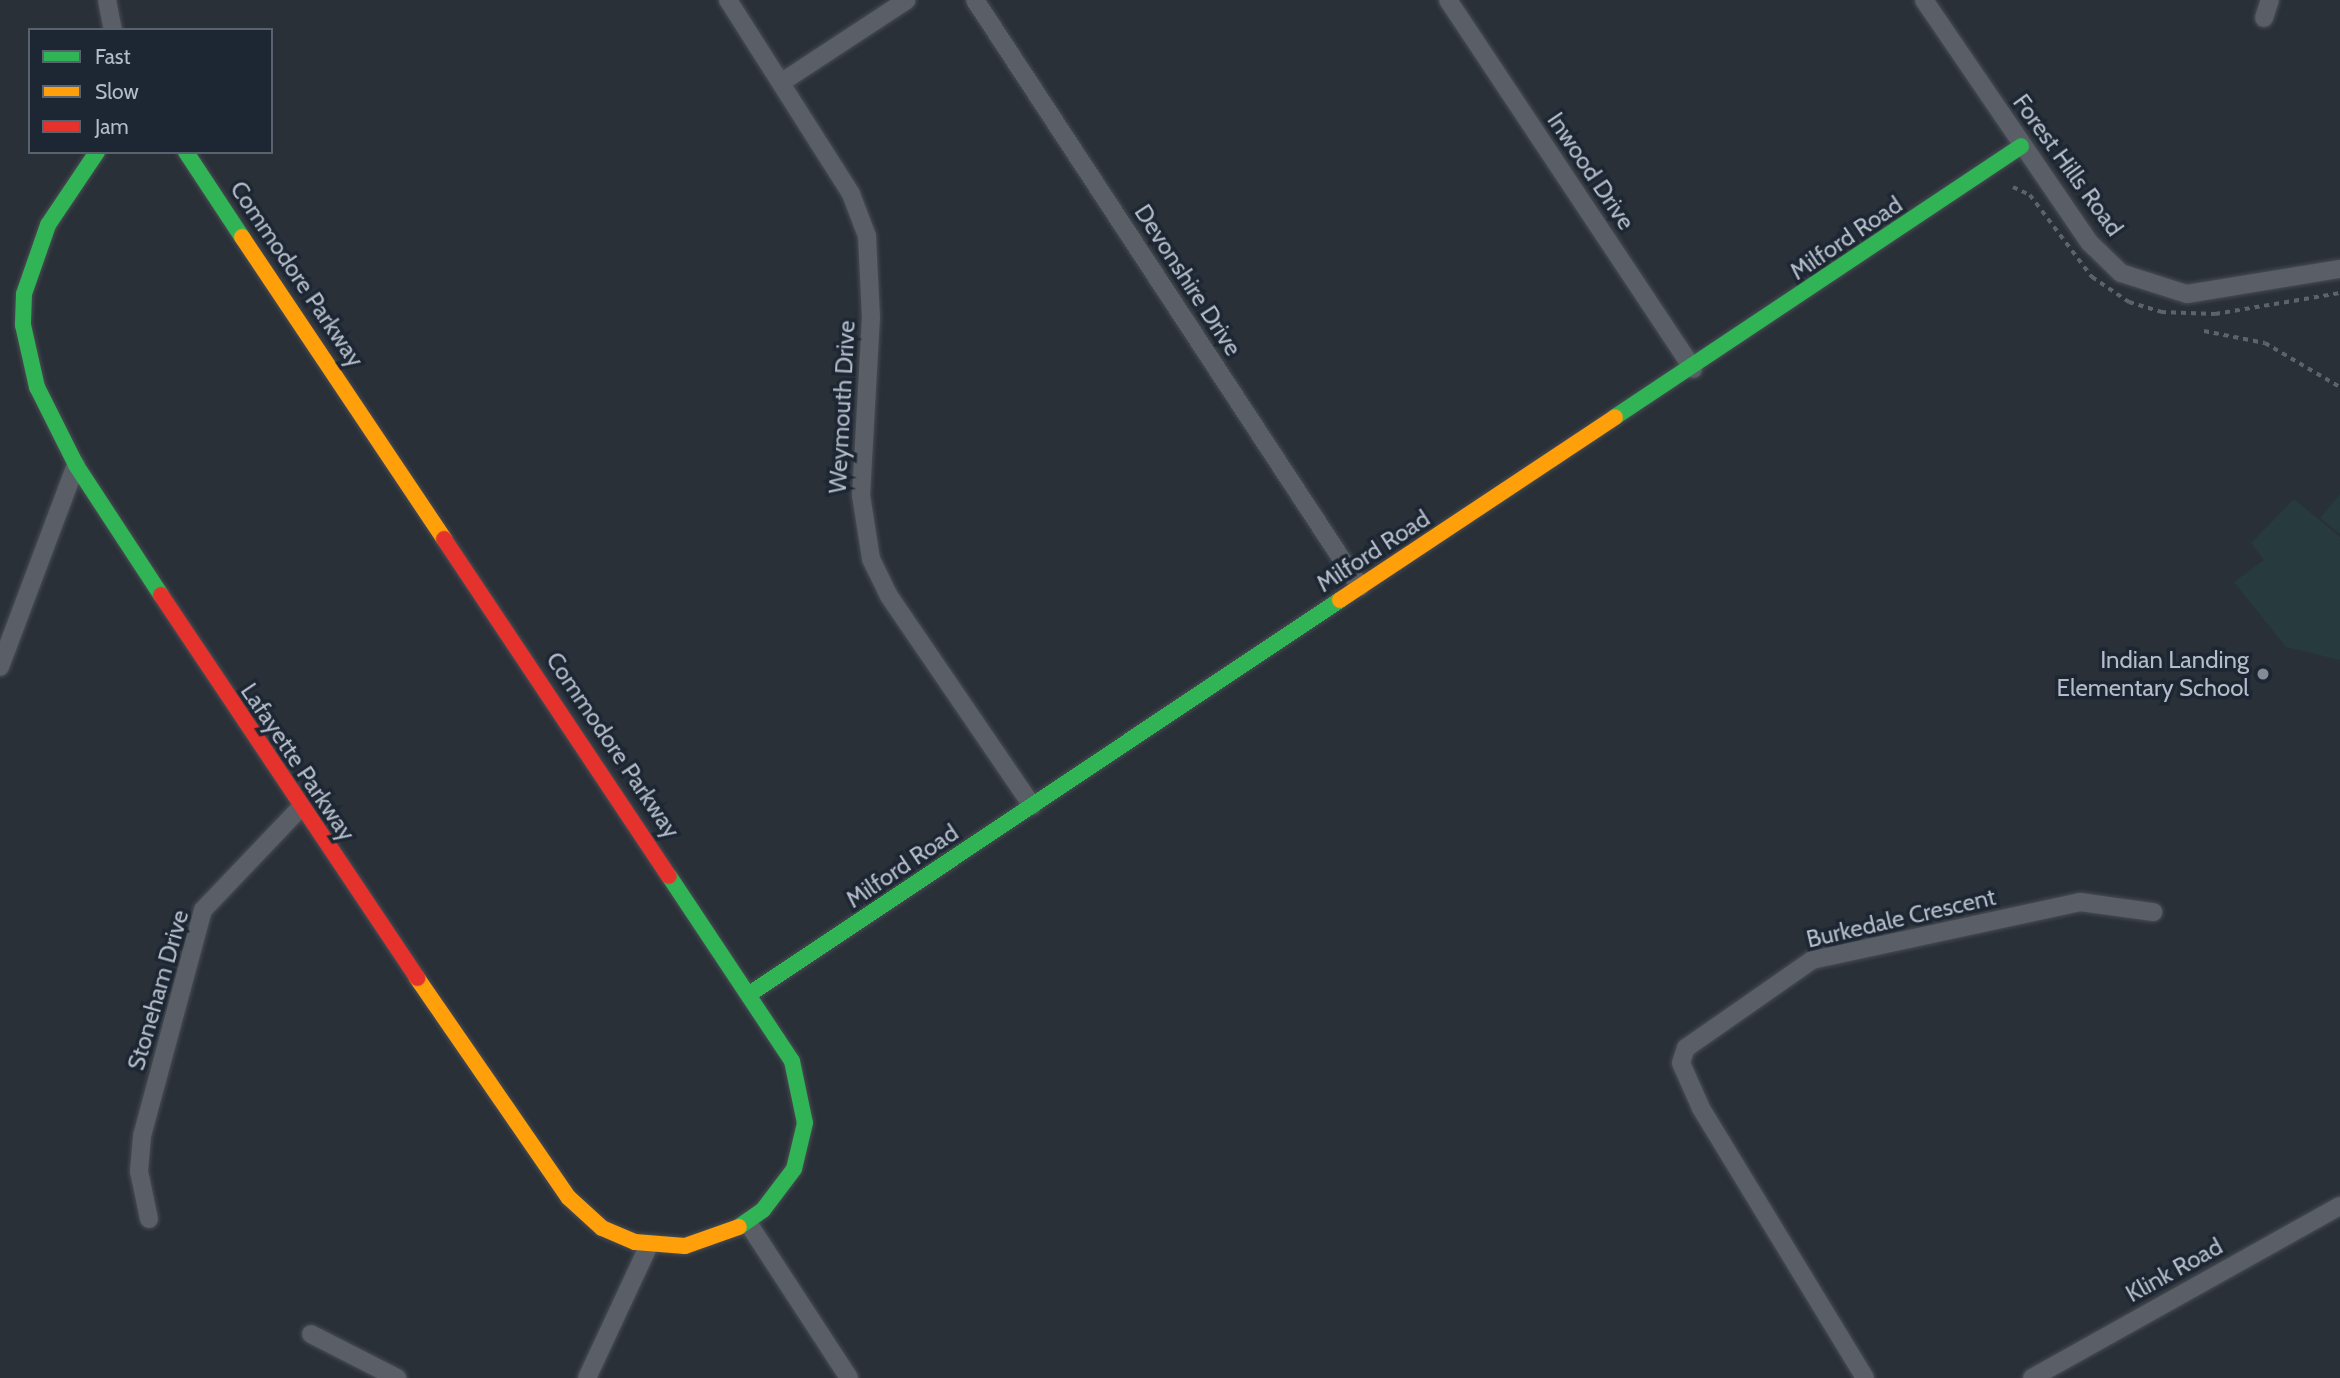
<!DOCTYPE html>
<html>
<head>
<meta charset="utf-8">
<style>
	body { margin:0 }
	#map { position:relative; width:2340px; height:1378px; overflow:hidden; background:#2a3038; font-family:Cabin,sans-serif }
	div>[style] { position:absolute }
	.green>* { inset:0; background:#273a3e }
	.path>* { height:3.5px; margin-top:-1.75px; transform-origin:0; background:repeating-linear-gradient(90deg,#5d636a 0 5px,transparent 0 10px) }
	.roads { filter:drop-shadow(0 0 2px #484c53) drop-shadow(0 0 2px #484c53) }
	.street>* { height:18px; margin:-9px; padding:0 9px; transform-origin:9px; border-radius:9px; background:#5a5e66 }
	.fast>* { height:16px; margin:-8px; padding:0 8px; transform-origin:8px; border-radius:8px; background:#30b455 }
	.slow>* { height:16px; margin:-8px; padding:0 8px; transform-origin:8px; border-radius:8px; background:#ff9f0a }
	.jam>* { height:16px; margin:-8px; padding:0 8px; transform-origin:8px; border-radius:8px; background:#e5322d }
	.dots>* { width:19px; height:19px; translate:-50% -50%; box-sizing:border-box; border:4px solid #1d2633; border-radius:50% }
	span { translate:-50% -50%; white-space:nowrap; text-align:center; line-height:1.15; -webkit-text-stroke:7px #1d2633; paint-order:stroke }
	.street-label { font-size:24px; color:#b4bcc9 }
	.poi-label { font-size:24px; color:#b4bcc9 }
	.right { translate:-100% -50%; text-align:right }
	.legend { position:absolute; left:28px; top:28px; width:245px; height:126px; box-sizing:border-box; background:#1d2633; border:2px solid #59626f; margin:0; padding:9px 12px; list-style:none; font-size:21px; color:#b4bcc9 }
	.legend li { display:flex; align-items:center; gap:14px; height:35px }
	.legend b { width:35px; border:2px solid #59626f }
</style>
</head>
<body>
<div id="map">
	<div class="green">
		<i style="clip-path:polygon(2340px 494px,2340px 534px,2320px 518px)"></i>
		<i style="clip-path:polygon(2294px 499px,2340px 537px,2340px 660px,2286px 647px,2234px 582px,2264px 560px,2251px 543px)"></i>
	</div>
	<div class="path">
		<i style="left:2013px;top:187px;width:19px;rotate:25deg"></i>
		<i style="left:2030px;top:195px;width:103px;rotate:52.9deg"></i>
		<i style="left:2092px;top:277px;width:45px;rotate:34deg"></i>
		<i style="left:2129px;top:302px;width:34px;rotate:17deg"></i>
		<i style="left:2161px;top:312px;width:54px;rotate:2.1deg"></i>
		<i style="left:2215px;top:314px;width:127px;rotate:-9.5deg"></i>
		<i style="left:2204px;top:331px;width:62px;rotate:11.1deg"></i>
		<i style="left:2265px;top:343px;width:87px;rotate:30.4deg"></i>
	</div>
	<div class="roads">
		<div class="street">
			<i style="left:107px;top:0;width:31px;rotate:79deg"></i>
			<i style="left:728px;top:0;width:230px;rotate:57.6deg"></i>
			<i style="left:851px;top:194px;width:45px;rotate:69.1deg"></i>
			<i style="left:867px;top:236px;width:81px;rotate:87.2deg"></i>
			<i style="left:871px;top:317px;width:178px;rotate:93.2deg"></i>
			<i style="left:861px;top:495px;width:65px;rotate:81.1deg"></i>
			<i style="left:871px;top:559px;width:41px;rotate:64.1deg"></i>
			<i style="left:889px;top:596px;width:254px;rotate:55.7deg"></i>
			<i style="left:975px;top:0;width:702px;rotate:56.74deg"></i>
			<i style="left:1448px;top:0;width:443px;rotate:56.4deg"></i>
			<i style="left:1924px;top:0;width:294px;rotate:55.7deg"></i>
			<i style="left:2090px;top:243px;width:43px;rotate:44.1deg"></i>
			<i style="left:2121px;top:273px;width:69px;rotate:17.7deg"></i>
			<i style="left:2187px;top:294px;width:155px;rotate:-9.3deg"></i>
			<i style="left:2264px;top:18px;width:19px;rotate:-72deg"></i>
			<i style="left:782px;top:82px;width:149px;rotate:-33.3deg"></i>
			<i style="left:0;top:667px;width:216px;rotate:-69.4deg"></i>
			<i style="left:149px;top:1219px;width:49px;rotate:-101.8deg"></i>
			<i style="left:139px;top:1171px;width:35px;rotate:-85deg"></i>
			<i style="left:142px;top:1136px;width:234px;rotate:-74.9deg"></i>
			<i style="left:203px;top:910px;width:141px;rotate:-46.4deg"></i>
			<i style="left:748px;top:1223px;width:185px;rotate:56.9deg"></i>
			<i style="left:311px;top:1334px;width:97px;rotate:27.1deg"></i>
			<i style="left:587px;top:1378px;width:147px;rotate:-65deg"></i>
			<i style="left:1865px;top:1378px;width:316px;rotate:-121.3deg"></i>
			<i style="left:1701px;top:1108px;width:49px;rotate:-114deg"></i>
			<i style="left:1681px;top:1063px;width:16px;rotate:-72deg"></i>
			<i style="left:1686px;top:1048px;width:154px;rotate:-34.9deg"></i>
			<i style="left:1812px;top:960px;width:274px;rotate:-12.2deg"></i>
			<i style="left:2080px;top:902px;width:74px;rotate:7.8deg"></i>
			<i style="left:2032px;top:1378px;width:353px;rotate:-29.2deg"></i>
		</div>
		<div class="fast">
			<i style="left:97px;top:152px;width:88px;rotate:123.9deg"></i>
			<i style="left:48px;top:225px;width:73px;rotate:109.2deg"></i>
			<i style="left:24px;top:294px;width:31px;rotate:92deg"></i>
			<i style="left:23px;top:325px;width:64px;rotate:77.3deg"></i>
			<i style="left:37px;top:387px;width:87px;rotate:63.4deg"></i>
			<i style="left:76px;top:465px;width:155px;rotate:56.8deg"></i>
			<i style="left:186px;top:152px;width:102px;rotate:56.6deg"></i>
			<i style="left:1615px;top:417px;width:488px;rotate:-33.7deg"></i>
			<i style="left:669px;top:876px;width:222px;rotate:56.4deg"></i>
			<i style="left:792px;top:1061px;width:63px;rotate:78.2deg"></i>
			<i style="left:805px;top:1123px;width:47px;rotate:103.4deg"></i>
			<i style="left:794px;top:1169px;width:51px;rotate:127.1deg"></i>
			<i style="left:763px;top:1210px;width:29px;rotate:145deg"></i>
			<i style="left:751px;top:993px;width:708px;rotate:-33.71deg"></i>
		</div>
		<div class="slow">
			<i style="left:242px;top:237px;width:363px;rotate:56.2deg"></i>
			<i style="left:1340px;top:600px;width:330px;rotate:-33.6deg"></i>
			<i style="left:417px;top:978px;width:266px;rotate:55.4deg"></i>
			<i style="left:568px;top:1197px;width:46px;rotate:42.4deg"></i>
			<i style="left:602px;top:1228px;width:36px;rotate:23deg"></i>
			<i style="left:635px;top:1242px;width:50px;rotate:4.6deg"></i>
			<i style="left:685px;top:1246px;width:57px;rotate:-19.4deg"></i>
		</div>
		<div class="jam">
			<i style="left:444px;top:539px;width:405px;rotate:56.3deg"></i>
			<i style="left:161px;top:595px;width:461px;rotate:56.2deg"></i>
		</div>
	</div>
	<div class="dots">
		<i style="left:2263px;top:674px;background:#848b96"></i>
	</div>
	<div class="street-label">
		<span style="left:2068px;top:165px;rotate:54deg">Forest Hills Road</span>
		<span style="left:1591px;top:171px;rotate:56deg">Inwood Drive</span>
		<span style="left:1846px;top:238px;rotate:-34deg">Milford Road</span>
		<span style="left:297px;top:274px;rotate:56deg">Commodore Parkway</span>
		<span style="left:1188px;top:280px;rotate:57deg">Devonshire Drive</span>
		<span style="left:842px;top:407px;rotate:-87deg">Weymouth Drive</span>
		<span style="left:1373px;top:551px;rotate:-33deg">Milford Road</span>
		<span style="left:613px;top:745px;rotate:56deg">Commodore Parkway</span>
		<span style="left:298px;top:762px;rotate:56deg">Lafayette Parkway</span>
		<span style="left:902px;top:866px;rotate:-34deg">Milford Road</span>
		<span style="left:1901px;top:918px;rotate:-13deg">Burkedale Crescent</span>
		<span style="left:158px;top:990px;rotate:-74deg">Stoneham Drive</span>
		<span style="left:2174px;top:1270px;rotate:-29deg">Klink Road</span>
	</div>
	<div class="poi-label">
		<span class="right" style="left:2249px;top:674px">Indian Landing<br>Elementary School</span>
	</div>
	<ul class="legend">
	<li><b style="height:9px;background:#30b455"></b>Fast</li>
	<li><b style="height:9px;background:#ff9f0a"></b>Slow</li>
	<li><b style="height:9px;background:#e5322d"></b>Jam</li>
	</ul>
</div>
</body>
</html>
